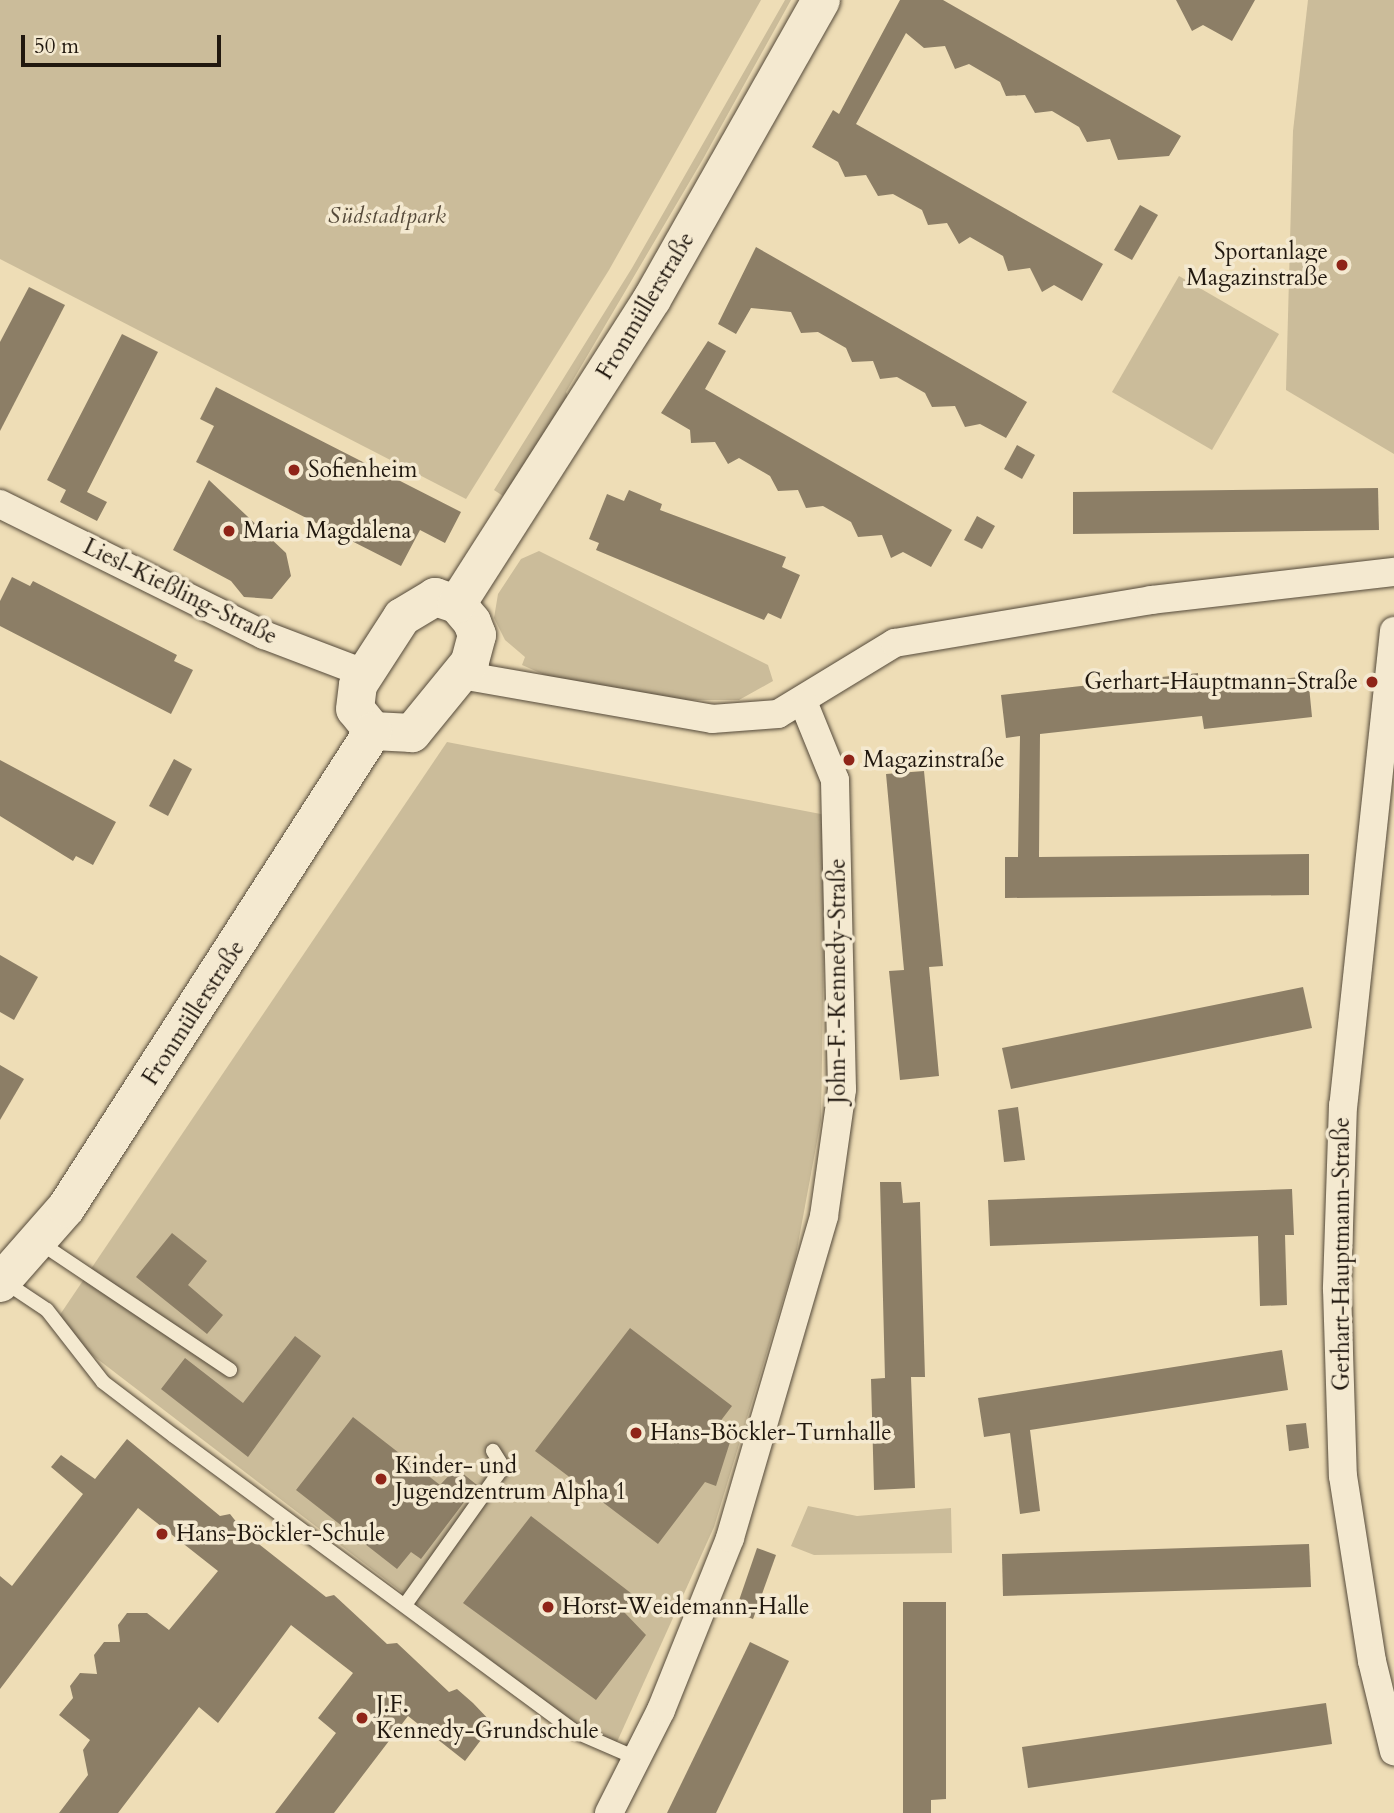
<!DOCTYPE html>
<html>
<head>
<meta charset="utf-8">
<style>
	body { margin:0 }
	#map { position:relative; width:1394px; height:1813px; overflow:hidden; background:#eeddb6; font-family:Cardo,serif }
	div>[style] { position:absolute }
	.green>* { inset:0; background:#cbbc9a }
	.building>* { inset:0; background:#8c7e66 }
	.roads { filter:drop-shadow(0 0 2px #544939) drop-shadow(0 0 2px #544939) }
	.service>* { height:14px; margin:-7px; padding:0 7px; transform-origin:7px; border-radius:7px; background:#f4e9d0 }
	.minor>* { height:28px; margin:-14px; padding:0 14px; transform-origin:14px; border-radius:14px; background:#f4e9d0 }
	.secondary>* { height:38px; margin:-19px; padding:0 19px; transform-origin:19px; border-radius:19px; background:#f4e9d0 }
	.dots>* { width:19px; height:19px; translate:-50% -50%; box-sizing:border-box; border:4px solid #f4e9d0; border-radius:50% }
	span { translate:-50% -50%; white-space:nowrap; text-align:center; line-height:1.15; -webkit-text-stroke:7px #f4e9d0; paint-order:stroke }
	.park-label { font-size:23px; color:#544939; font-style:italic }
	.poi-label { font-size:23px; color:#21180f }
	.right { translate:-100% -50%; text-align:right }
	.left { translate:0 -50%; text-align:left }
	.street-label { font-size:23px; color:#21180f }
	.scale { position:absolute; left:21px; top:35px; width:200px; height:32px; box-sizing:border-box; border:4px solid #21180f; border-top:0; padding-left:9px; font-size:21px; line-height:24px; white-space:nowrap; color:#21180f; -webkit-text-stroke:5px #f4e9d0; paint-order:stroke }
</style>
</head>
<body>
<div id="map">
	<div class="green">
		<i style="clip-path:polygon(0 0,761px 0,609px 270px,466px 499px,0 259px)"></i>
		<i style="clip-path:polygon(785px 0,791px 0,703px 159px,566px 392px,569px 400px,503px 496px,494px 490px,632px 268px)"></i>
		<i style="clip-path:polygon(1308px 0,1394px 0,1394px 454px,1286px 390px,1293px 131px)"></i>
		<i style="clip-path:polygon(1179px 276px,1279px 334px,1212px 450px,1112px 392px)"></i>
		<i style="clip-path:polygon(539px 551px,768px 665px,773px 681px,739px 700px,683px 700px,563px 683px,522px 665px,525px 657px,505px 640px,494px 618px,498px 594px,521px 559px)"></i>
		<i style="clip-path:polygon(447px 742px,826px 815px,821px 1120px,795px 1260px,714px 1527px,612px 1753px,53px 1325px)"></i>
		<i style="clip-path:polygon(808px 1506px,857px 1516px,951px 1508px,952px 1553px,814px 1555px,791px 1546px)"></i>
	</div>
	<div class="building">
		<i style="clip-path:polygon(900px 0,943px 0,1181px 136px,1169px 156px,1118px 160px,1110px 139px,1087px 142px,1079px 127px,1052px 111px,1035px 113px,1025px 95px,1006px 96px,1000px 82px,969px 64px,955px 69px,945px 46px,924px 48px,906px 33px,856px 124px,1103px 264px,1082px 301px,1054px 285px,1042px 292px,1030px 268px,1008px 271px,1003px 256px,970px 237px,959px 244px,947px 223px,928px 225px,922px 210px,893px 194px,878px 196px,866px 175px,845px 177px,838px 162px,812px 147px,833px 110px,839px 114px)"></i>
		<i style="clip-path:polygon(1176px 0,1255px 0,1232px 41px,1203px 25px,1192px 31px)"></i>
		<i style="clip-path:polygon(1140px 205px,1158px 215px,1132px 260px,1114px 250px)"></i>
		<i style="clip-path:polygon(756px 247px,1027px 402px,1006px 438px,980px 424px,965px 427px,955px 406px,932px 407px,925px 393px,897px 377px,880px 379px,873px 361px,852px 362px,846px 348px,818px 332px,801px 333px,791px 312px,751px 308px,736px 334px,718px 324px)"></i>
		<i style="clip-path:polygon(29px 287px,65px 305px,0 431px,0 342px)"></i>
		<i style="clip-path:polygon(122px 334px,158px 352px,87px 492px,107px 502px,97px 521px,60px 502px,66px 490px,47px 480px)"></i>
		<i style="clip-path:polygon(708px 341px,726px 351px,705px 389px,952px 530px,931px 567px,903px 552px,891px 558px,882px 535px,858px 537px,851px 522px,823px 506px,806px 508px,798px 490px,778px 491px,770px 476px,739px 458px,728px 464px,715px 442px,691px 443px,690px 430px,661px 413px)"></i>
		<i style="clip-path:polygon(216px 387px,461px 512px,445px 543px,420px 530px,401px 566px,196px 462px,214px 426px,200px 419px)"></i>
		<i style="clip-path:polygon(1017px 445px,1035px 455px,1022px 479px,1004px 469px)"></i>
		<i style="clip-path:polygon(209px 480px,286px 553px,291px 576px,272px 599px,244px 597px,231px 581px,173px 550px)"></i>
		<i style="clip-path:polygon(1378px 488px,1379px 530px,1073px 534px,1073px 492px)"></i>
		<i style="clip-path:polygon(629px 490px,662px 504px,660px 510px,786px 557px,782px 567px,800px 575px,781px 619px,768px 613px,764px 620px,596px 550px,599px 543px,589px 539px,607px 494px,624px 501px)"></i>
		<i style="clip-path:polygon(977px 516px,995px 526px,982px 549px,964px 540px)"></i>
		<i style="clip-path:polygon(12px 577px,30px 586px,33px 581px,177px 655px,174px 661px,193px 670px,171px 714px,0 626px,0 601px)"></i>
		<i style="clip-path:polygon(1198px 673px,1199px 688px,1308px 676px,1312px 717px,1204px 729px,1202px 716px,1040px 734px,1039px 857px,1309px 854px,1309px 895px,1005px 898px,1005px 857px,1018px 857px,1020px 736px,1006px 738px,1001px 695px)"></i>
		<i style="clip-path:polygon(174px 759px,192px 769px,168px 816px,149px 806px)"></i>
		<i style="clip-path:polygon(0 760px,116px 822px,93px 865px,76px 856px,73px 861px,0 816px)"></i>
		<i style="clip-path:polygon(924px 771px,943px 966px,929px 967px,939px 1076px,900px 1080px,889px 971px,904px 970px,886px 774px)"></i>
		<i style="clip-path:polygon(0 955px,38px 977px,14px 1020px,0 1012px)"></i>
		<i style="clip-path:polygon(1303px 987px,1312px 1028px,1011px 1089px,1002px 1048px)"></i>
		<i style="clip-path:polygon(0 1065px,24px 1079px,0 1120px)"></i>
		<i style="clip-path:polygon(1018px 1107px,1025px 1160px,1004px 1162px,998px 1110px)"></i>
		<i style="clip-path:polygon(880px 1182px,901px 1182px,903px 1203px,920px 1202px,925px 1377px,911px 1377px,915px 1488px,874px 1490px,871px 1379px,885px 1378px)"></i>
		<i style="clip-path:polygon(1292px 1189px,1294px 1235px,1285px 1235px,1287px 1305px,1260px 1306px,1258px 1236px,990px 1246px,988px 1200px)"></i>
		<i style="clip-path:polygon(172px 1233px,207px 1261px,188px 1285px,223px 1315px,207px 1334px,136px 1277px)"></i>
		<i style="clip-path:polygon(630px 1328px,732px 1406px,716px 1427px,731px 1439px,716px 1486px,705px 1482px,658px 1544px,535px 1451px)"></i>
		<i style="clip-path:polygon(295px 1336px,321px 1356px,248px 1457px,161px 1389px,185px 1358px,243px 1403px)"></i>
		<i style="clip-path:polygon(1282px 1350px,1288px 1390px,1030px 1430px,1040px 1511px,1020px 1514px,1010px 1433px,984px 1437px,978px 1398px)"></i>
		<i style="clip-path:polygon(353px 1417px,440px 1485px,456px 1468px,477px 1485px,421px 1559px,411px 1552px,397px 1569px,296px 1490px)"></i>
		<i style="clip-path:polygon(1306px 1423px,1309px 1448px,1289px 1451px,1286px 1425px)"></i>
		<i style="clip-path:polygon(127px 1439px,220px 1516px,230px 1514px,246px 1534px,326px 1597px,334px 1595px,387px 1644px,397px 1643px,449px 1692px,457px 1689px,473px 1703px,493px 1724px,465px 1761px,408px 1716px,334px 1813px,275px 1813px,336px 1733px,318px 1718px,353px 1673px,291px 1625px,218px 1723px,199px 1707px,118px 1813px,59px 1813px,88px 1775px,83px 1750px,90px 1740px,59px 1715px,73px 1698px,70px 1686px,80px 1673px,97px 1674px,94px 1655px,104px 1642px,120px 1642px,118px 1625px,127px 1613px,147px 1613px,169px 1630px,218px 1571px,138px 1508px,0 1689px,0 1576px,12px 1586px,83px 1494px,51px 1467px,61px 1455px,95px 1479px)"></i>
		<i style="clip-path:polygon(531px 1516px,636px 1597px,624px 1612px,646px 1635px,596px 1700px,463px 1603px)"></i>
		<i style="clip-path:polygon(1309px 1544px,1311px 1587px,1003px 1596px,1002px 1554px)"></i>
		<i style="clip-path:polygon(757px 1548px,776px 1555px,753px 1619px,735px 1612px)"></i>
		<i style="clip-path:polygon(903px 1602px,946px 1602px,946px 1799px,931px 1800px,931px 1813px,903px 1813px)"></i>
		<i style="clip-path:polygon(750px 1642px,789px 1661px,716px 1813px,667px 1813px)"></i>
		<i style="clip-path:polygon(1326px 1703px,1332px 1744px,1028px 1788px,1022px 1747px)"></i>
	</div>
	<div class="roads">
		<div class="service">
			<i style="left:39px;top:1242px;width:230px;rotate:33.8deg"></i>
			<i style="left:5px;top:1282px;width:50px;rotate:33.7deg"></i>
			<i style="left:47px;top:1310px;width:91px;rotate:52.1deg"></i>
			<i style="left:103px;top:1382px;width:89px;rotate:37.3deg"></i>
			<i style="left:174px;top:1436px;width:497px;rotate:36.4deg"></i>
			<i style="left:574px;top:1731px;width:68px;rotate:23.5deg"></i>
			<i style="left:405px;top:1605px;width:169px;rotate:-54.6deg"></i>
			<i style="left:503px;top:1467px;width:19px;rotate:-122deg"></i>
		</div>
		<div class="minor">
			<i style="left:0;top:504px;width:295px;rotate:26.4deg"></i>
			<i style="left:264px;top:635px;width:107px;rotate:20.8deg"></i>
			<i style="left:1394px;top:631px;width:477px;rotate:96.1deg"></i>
			<i style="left:1343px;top:1105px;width:184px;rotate:91.9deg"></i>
			<i style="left:1337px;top:1289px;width:187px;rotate:88.2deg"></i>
			<i style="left:1343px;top:1476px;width:187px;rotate:81.1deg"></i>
			<i style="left:1372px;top:1661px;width:93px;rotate:76.3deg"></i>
			<i style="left:461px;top:675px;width:255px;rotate:9.9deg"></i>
			<i style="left:712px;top:719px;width:66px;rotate:-4.3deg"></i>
			<i style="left:778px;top:714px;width:137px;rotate:-31.3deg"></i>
			<i style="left:895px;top:643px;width:260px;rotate:-9.5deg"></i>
			<i style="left:1151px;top:600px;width:245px;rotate:-6.6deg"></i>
			<i style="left:609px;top:1813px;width:115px;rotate:-63.2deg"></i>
			<i style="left:661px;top:1710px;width:185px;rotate:-68.1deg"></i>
			<i style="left:730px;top:1538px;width:335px;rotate:-73.7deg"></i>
			<i style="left:824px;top:1216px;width:128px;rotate:-81.9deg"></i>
			<i style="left:842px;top:1089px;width:309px;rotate:-91.3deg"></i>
			<i style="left:835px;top:780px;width:82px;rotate:-112.2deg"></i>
		</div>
		<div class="secondary">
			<i style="left:435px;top:597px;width:23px;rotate:18deg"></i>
			<i style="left:457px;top:604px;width:23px;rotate:50deg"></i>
			<i style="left:472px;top:622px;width:14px;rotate:69deg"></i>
			<i style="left:477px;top:635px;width:28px;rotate:105deg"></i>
			<i style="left:470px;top:662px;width:92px;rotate:129.2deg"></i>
			<i style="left:412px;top:733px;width:39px;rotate:-177deg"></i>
			<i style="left:373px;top:731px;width:28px;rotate:-129deg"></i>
			<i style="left:355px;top:709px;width:24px;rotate:-83deg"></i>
			<i style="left:358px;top:685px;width:81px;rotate:-57.1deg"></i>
			<i style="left:402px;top:617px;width:39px;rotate:-31deg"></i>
			<i style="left:457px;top:604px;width:362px;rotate:-57.4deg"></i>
			<i style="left:652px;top:299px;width:343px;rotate:-60.5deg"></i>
			<i style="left:0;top:1283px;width:100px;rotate:-48.7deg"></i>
			<i style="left:66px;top:1208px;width:567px;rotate:-57.23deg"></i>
		</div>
	</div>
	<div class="dots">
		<i style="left:1342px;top:265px;background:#8f2418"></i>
		<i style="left:294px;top:470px;background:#8f2418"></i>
		<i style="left:229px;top:531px;background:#8f2418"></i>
		<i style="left:1372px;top:682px;background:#8f2418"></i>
		<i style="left:849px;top:760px;background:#8f2418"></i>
		<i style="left:636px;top:1433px;background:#8f2418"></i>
		<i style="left:381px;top:1479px;background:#8f2418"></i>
		<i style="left:162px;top:1534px;background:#8f2418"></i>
		<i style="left:548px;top:1607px;background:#8f2418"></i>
		<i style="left:362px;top:1718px;background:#8f2418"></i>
	</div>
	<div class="park-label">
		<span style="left:387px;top:216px">Südstadtpark</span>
	</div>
	<div class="poi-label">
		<span class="right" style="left:1328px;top:265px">Sportanlage<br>Magazinstraße</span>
		<span class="left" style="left:308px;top:470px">Sofienheim</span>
		<span class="left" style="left:243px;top:531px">Maria Magdalena</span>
		<span class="right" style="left:1358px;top:682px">Gerhart-Hauptmann-Straße</span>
		<span class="left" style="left:863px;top:760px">Magazinstraße</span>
		<span class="left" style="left:650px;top:1433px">Hans-Böckler-Turnhalle</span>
		<span class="left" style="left:395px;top:1479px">Kinder- und<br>Jugendzentrum Alpha 1</span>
		<span class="left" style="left:176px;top:1534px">Hans-Böckler-Schule</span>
		<span class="left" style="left:562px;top:1607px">Horst-Weidemann-Halle</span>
		<span class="left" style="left:376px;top:1718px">J.F.<br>Kennedy-Grundschule</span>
	</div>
	<div class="street-label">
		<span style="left:646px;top:306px;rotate:-59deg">Fronmüllerstraße</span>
		<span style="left:180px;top:592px;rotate:26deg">Liesl-Kießling-Straße</span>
		<span style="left:838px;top:981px;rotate:-90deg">John-F.-Kennedy-Straße</span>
		<span style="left:194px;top:1013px;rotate:-57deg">Fronmüllerstraße</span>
		<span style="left:1342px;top:1254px;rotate:-90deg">Gerhart-Hauptmann-Straße</span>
	</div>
	<div class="scale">50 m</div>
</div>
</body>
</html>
